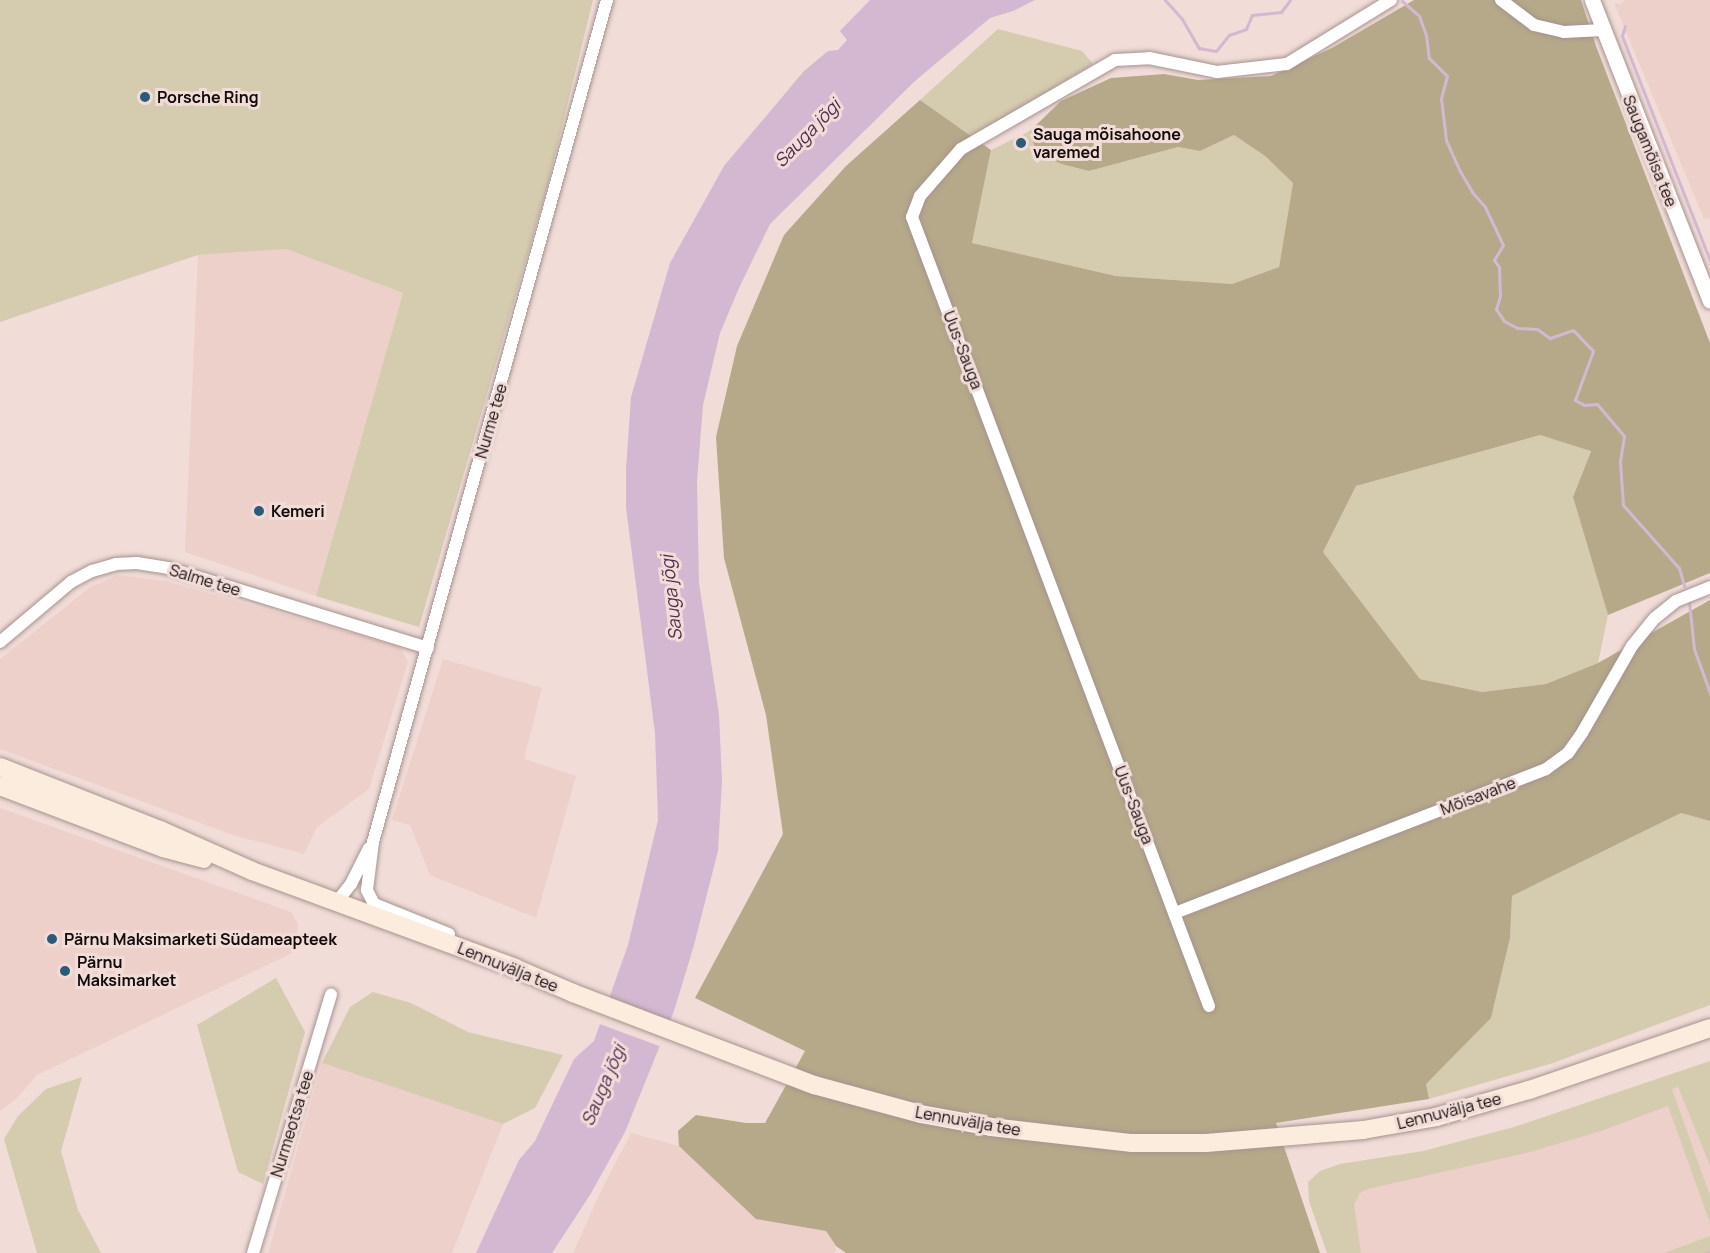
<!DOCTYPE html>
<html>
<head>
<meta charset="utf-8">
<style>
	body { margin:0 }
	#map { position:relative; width:1710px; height:1253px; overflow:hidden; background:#f1dcd8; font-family:Manrope,sans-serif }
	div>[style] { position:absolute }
	.built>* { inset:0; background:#eed0cb }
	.green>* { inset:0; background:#d5cbaf }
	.forest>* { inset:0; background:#b5a989 }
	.water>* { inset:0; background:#d4b8d1 }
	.pier>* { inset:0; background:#f1dcd8 }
	.stream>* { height:3px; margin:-1.5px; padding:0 1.5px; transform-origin:1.5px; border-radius:1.5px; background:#d4b8d1 }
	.roads { filter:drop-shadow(0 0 2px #a6938f) drop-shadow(0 0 2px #a6938f) }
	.minor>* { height:12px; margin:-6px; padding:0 6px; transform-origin:6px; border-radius:6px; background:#fff }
	.tertiary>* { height:15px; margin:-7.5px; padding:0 7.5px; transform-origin:7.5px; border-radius:7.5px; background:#fff }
	.secondary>* { height:18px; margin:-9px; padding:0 9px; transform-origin:9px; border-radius:9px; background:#fcecde }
	.dots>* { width:16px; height:16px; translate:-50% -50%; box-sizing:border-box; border:3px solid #f1dcd8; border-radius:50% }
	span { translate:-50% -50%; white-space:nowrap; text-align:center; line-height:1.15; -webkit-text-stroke:6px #f1dcd8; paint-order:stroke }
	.poi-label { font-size:16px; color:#120b0a; font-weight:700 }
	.left { translate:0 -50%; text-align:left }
	.street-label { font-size:16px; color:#120b0a }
	.water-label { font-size:18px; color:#532d50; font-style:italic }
</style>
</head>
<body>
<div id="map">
	<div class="built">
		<i style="clip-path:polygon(1625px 0,1710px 0,1710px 218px,1704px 219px,1614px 3px,1620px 4px)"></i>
		<i style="clip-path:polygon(286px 249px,403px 293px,316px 596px,185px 552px,198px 255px)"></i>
		<i style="clip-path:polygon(117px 575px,166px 581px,400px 647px,408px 662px,369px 789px,317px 827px,304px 854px,233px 835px,0 749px,0 659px,89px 588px)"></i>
		<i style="clip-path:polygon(443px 659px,542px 688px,524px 759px,576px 776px,536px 918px,430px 875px,410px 825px,392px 820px)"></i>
		<i style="clip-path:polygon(0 808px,291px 912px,298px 924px,294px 952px,37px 1075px,15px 1100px,0 1111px)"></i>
		<i style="clip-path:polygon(322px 1063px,503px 1124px,452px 1253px,268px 1253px)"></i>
		<i style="clip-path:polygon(1678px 1087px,1710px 1166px,1710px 1246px,1690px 1253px,1339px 1253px,1334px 1172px,1488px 1146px)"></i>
		<i style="clip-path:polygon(631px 1133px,679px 1146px,756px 1218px,826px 1231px,836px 1246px,835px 1253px,573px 1253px,601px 1191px)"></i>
	</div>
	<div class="green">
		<i style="clip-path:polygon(0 0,593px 0,547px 188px,419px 627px,316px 596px,403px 293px,286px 249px,198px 255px,0 322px)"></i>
		<i style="clip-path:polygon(998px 29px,1082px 51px,1093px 64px,973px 137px,920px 100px)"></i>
		<i style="clip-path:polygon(1030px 131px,1038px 154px,1089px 171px,1178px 147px,1200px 151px,1234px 135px,1265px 156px,1293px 183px,1279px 267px,1232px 284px,1116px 276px,972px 243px,991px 150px)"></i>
		<i style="clip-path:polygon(1540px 435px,1591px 450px,1573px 497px,1608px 615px,1598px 663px,1546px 684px,1482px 692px,1420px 679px,1323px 552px,1356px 486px)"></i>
		<i style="clip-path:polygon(1681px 813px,1710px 821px,1710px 1005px,1553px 1063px,1429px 1099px,1425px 1084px,1491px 1018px,1510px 938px,1512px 896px)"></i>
		<i style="clip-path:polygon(276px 978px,305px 1032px,263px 1184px,238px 1172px,197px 1025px)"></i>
		<i style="clip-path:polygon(373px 992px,411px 1003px,468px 1032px,563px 1055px,535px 1108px,503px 1124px,322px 1063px,350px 1007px)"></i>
		<i style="clip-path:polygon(1710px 1061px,1710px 1166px,1678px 1087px,1672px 1089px,1710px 1196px,1710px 1223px,1668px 1106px,1601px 1131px,1530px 1152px,1368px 1189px,1360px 1193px,1354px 1204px,1361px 1253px,1327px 1253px,1309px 1201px,1308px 1182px,1320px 1171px,1340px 1164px,1423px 1151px,1514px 1127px)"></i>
		<i style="clip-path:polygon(82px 1077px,61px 1151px,78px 1210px,101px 1253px,37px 1253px,4px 1139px,18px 1116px,46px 1089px)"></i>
		<i style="clip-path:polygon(1710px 1236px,1710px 1253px,1664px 1253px)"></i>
	</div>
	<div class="forest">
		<i style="clip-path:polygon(1414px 0,1581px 0,1596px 46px,1710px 343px,1710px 573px,1608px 615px,1573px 497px,1591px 451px,1540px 435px,1356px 486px,1323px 552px,1420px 679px,1482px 692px,1546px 684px,1598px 663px,1710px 600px,1710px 821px,1681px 813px,1512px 896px,1510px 938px,1491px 1018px,1426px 1084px,1429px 1099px,1276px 1123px,1320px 1253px,846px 1253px,836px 1246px,826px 1231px,756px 1219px,679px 1146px,678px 1131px,696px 1115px,746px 1123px,765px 1123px,805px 1051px,695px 998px,783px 834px,766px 715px,724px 558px,716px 437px,737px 346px,784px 235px,846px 166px,920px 100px,991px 150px,972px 243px,1116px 276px,1232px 284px,1279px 267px,1293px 183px,1265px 156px,1234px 135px,1200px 151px,1178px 147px,1089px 171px,1062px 164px,1037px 154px,1030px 131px,1061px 101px,1111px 78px,1164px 74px,1198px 80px,1271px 76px,1332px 48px)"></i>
	</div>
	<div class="water">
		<i style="clip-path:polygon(870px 0,1035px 0,1013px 11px,990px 18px,915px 81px,770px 224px,739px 288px,720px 333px,703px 405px,697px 481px,699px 583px,719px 714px,722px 781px,718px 851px,694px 945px,674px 1011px,625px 1132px,590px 1195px,552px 1253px,476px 1253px,519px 1160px,535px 1141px,574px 1059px,594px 1041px,628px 945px,658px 820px,655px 733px,626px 507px,626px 469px,631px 397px,670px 263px,724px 166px,804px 71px,828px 51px,838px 50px,847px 40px,840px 31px)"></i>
	</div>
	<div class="pier">
		<i style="clip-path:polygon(607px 998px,672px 1023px,662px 1047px,597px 1023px)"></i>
	</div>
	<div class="stream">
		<i style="left:1165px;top:0;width:25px;rotate:48deg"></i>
		<i style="left:1182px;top:19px;width:34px;rotate:60deg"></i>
		<i style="left:1199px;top:48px;width:17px;rotate:10deg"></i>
		<i style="left:1216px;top:51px;width:21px;rotate:-51deg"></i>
		<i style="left:1229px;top:35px;width:18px;rotate:-19deg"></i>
		<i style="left:1246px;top:29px;width:15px;rotate:-67deg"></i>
		<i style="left:1252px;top:15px;width:29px;rotate:-6deg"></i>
		<i style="left:1281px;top:12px;width:15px;rotate:-53deg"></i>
		<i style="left:1402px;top:1px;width:23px;rotate:41deg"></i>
		<i style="left:1419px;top:16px;width:20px;rotate:70deg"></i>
		<i style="left:1426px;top:35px;width:23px;rotate:83deg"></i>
		<i style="left:1429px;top:58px;width:25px;rotate:45deg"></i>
		<i style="left:1447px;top:76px;width:23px;rotate:105deg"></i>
		<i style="left:1441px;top:98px;width:42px;rotate:83.2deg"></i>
		<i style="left:1446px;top:140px;width:34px;rotate:66deg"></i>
		<i style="left:1460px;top:171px;width:24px;rotate:60deg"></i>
		<i style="left:1472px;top:192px;width:20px;rotate:49deg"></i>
		<i style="left:1485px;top:207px;width:42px;rotate:64.7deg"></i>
		<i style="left:1503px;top:245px;width:17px;rotate:121deg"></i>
		<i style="left:1494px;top:260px;width:9px;rotate:54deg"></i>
		<i style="left:1499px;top:267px;width:29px;rotate:88deg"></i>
		<i style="left:1500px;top:296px;width:14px;rotate:107deg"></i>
		<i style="left:1496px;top:309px;width:14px;rotate:56deg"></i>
		<i style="left:1504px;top:321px;width:15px;rotate:28deg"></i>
		<i style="left:1517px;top:328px;width:20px;rotate:3deg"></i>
		<i style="left:1537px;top:329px;width:16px;rotate:35deg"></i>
		<i style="left:1550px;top:338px;width:24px;rotate:-19deg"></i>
		<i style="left:1573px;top:330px;width:29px;rotate:46deg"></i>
		<i style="left:1593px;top:351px;width:52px;rotate:110.2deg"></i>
		<i style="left:1575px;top:400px;width:10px;rotate:29deg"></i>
		<i style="left:1584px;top:405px;width:13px;rotate:-4deg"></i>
		<i style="left:1597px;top:404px;width:42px;rotate:49.8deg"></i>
		<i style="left:1624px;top:436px;width:26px;rotate:99deg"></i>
		<i style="left:1620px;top:462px;width:43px;rotate:86deg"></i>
		<i style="left:1623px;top:505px;width:84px;rotate:48.4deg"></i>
		<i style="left:1679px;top:568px;width:19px;rotate:74deg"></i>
		<i style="left:1625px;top:26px;width:10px;rotate:107deg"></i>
		<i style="left:1622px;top:36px;width:242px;rotate:68.6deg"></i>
		<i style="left:1689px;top:602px;width:47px;rotate:83.9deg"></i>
		<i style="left:1694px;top:649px;width:47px;rotate:70deg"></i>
		<i style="left:1706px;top:1253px;width:4px;rotate:-14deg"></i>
	</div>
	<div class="roads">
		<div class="minor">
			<i style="left:1501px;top:0;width:41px;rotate:37.1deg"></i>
			<i style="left:1534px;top:25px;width:31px;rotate:13deg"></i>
			<i style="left:1564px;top:32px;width:39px;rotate:-3deg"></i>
			<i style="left:0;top:642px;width:93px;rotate:-40.2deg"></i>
			<i style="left:71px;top:582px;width:24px;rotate:-28deg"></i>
			<i style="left:92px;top:571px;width:25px;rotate:-16deg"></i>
			<i style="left:116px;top:564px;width:21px;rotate:-3deg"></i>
			<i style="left:137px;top:563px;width:31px;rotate:9deg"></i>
			<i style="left:168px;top:568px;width:272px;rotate:17.1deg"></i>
			<i style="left:336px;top:903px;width:24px;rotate:-52deg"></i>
			<i style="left:351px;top:884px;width:40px;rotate:-63.4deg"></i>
			<i style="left:1175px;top:913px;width:398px;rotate:-21.2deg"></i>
			<i style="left:1546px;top:769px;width:27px;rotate:-36deg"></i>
			<i style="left:1568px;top:753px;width:24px;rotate:-55deg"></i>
			<i style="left:1582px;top:733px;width:100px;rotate:-60.1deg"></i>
			<i style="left:1632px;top:646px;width:36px;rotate:-51deg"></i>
			<i style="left:1655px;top:618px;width:27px;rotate:-39deg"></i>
			<i style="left:1676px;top:601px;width:37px;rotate:-22deg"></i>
			<i style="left:449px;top:934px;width:81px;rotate:-158.2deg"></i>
			<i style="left:374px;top:904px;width:16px;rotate:-117deg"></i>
			<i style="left:367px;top:890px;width:48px;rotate:-82.9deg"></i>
			<i style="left:373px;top:842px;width:874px;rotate:-74.47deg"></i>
			<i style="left:1209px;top:1006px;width:843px;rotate:-110.63deg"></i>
			<i style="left:912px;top:217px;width:22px;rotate:-69deg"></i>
			<i style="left:920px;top:196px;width:62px;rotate:-48.9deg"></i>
			<i style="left:961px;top:149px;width:178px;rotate:-30deg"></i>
			<i style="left:1115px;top:60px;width:34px;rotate:-3deg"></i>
			<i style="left:1149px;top:58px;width:69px;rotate:11.6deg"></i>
			<i style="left:1217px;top:72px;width:70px;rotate:-6.5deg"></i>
			<i style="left:1287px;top:64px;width:122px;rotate:-31.6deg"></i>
			<i style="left:253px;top:1253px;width:270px;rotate:-73.2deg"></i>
		</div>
		<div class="tertiary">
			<i style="left:1592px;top:0;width:323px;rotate:68.6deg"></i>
		</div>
		<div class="secondary">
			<i style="left:0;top:767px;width:172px;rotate:21.5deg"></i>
			<i style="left:160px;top:830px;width:101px;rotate:24deg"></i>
			<i style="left:252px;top:871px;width:280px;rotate:20.2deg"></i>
			<i style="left:515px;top:968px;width:63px;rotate:23.3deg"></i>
			<i style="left:573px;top:993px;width:258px;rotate:20.9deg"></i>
			<i style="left:814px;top:1085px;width:111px;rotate:15.2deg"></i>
			<i style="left:921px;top:1114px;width:71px;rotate:10.5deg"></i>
			<i style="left:991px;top:1127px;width:142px;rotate:6.5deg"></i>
			<i style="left:1132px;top:1143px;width:74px"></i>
			<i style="left:1206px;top:1143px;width:158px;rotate:-4.7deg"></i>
			<i style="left:1363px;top:1130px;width:74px;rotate:-10.1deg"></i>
			<i style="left:1436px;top:1117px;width:97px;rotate:-16.2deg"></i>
			<i style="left:1529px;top:1090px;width:191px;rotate:-18.9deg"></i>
			<i style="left:0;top:786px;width:174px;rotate:20.8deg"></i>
			<i style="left:163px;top:848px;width:42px;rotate:15deg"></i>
		</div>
	</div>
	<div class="dots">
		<i style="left:145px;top:97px;background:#2c5b7a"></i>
		<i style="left:1021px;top:143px;background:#2c5b7a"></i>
		<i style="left:259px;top:511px;background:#2c5b7a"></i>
		<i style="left:52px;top:939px;background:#2c5b7a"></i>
		<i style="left:65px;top:971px;background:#2c5b7a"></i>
	</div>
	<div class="poi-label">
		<span class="left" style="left:157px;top:97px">Porsche Ring</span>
		<span class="left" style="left:1033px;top:143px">Sauga mõisahoone<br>varemed</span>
		<span class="left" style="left:271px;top:511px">Kemeri</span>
		<span class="left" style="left:64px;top:939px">Pärnu Maksimarketi Südameapteek</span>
		<span class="left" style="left:77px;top:971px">Pärnu<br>Maksimarket</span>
	</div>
	<div class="street-label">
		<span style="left:1650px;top:151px;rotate:68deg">Saugamõisa tee</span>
		<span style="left:963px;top:350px;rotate:69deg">Uus-Sauga</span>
		<span style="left:491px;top:421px;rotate:-74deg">Nurme tee</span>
		<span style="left:205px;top:580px;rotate:17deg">Salme tee</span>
		<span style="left:1478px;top:796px;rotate:-21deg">Mõisavahe</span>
		<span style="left:1134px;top:805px;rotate:69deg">Uus-Sauga</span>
		<span style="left:508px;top:967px;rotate:22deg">Lennuvälja tee</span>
		<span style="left:1449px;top:1111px;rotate:-14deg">Lennuvälja tee</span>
		<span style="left:968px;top:1121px;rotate:10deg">Lennuvälja tee</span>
		<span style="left:292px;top:1124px;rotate:-73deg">Nurmeotsa tee</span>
	</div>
	<div class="water-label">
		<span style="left:807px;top:133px;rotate:-46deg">Sauga jõgi</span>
		<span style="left:671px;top:598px;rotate:-96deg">Sauga jõgi</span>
		<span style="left:603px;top:1085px;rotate:-67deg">Sauga jõgi</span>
	</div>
</div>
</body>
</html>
